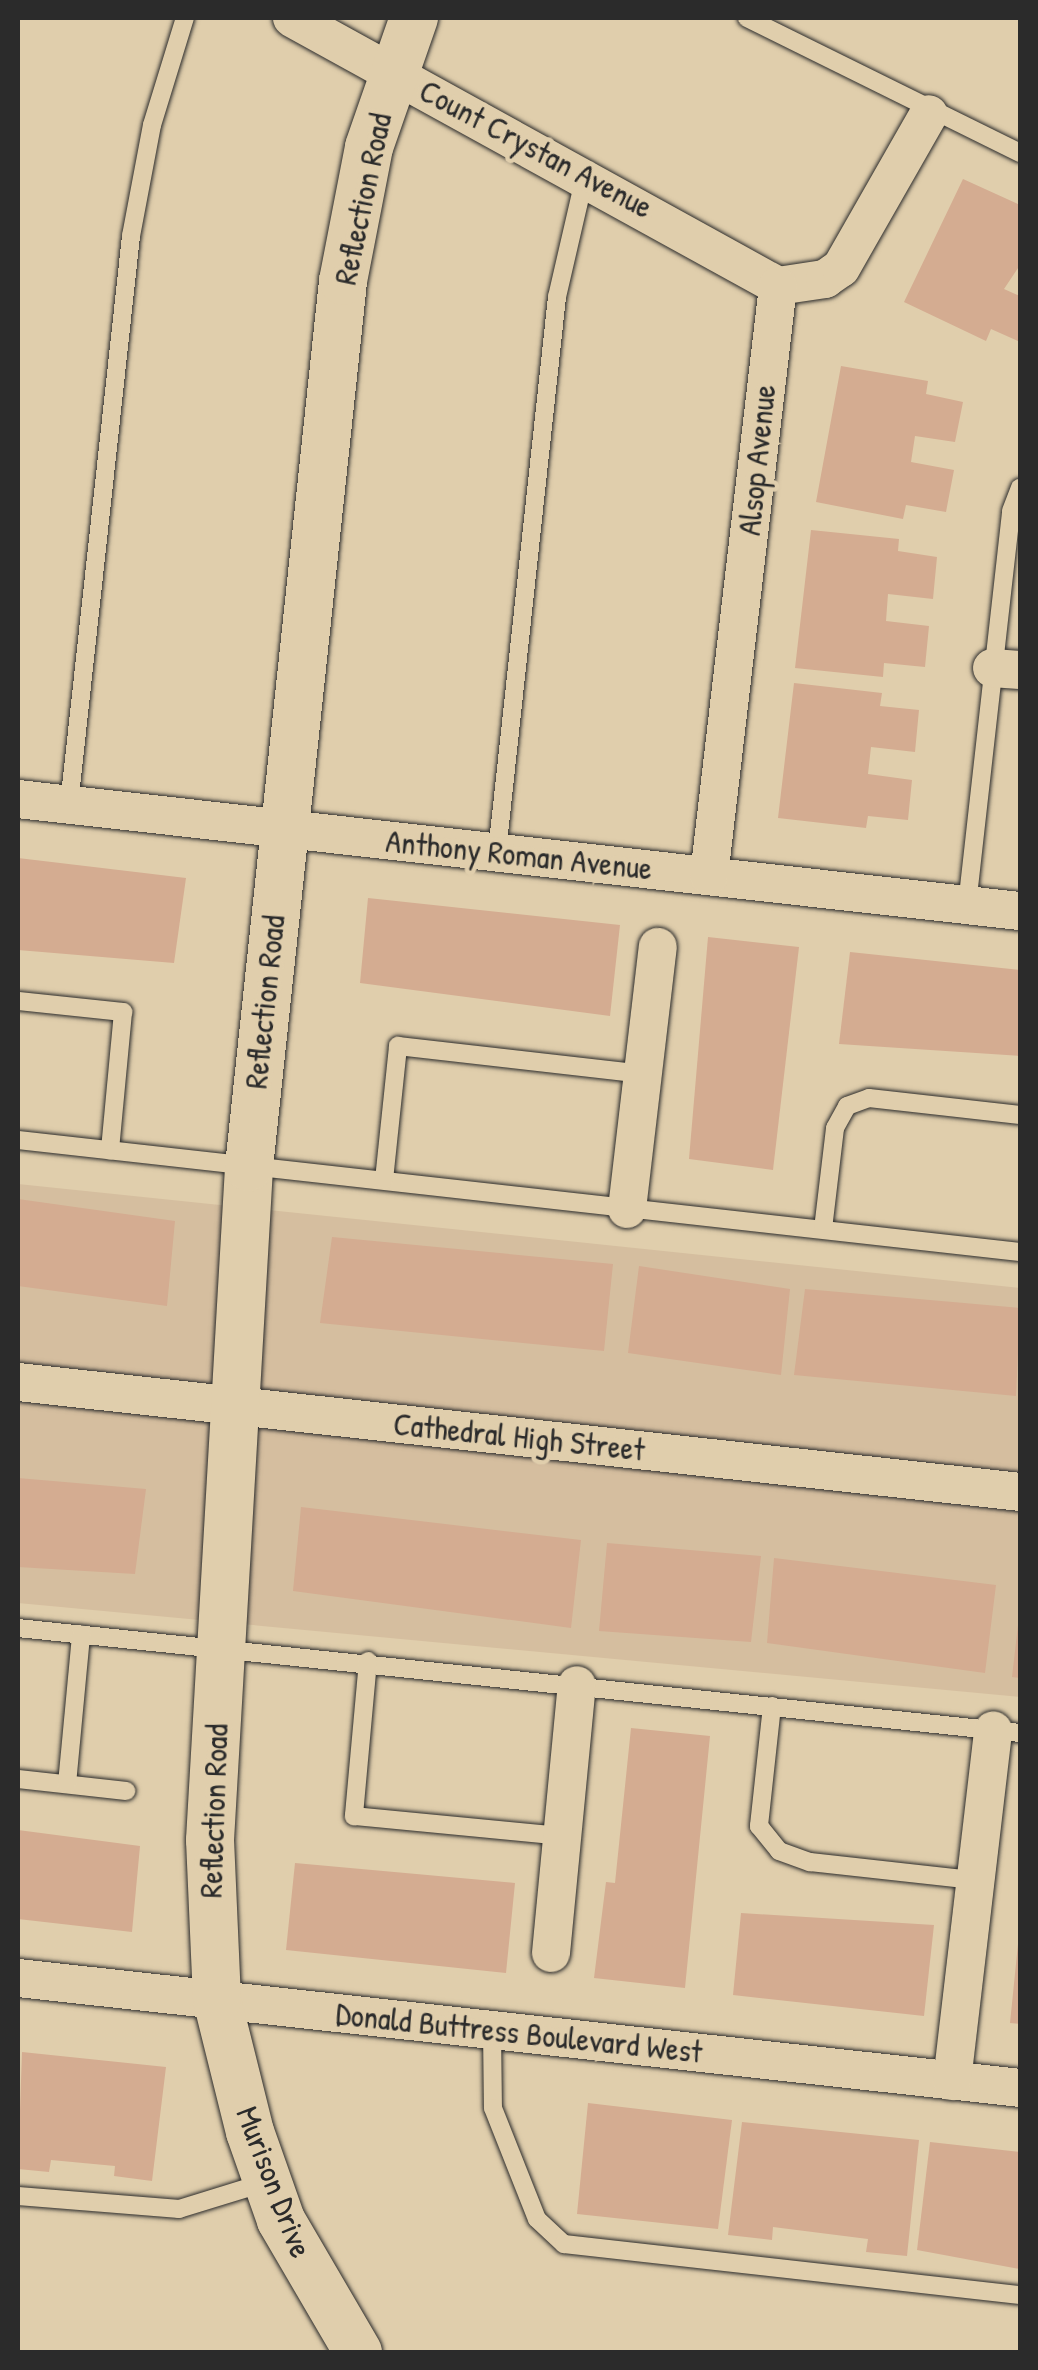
<!DOCTYPE html>
<html>
<head>
<meta charset="utf-8">
<style>
	body { margin:0 }
	#map { position:relative; width:1038px; height:2370px; overflow:hidden; background:#e0ceac; font-family:"Patrick Hand",sans-serif }
	div>[style] { position:absolute }
	.built>* { inset:0; background:#d5be9f }
	.building>* { inset:0; background:#d4ac91 }
	.roads { filter:drop-shadow(0 0 2px #2b2b2b) drop-shadow(0 0 2px #2b2b2b) }
	.service>* { height:18px; margin:-9px; padding:0 9px; transform-origin:9px; border-radius:9px; background:#e0ceac }
	.minor>* { height:38px; margin:-19px; padding:0 19px; transform-origin:19px; border-radius:19px; background:#e0ceac }
	.tertiary>* { height:48px; margin:-24px; padding:0 24px; transform-origin:24px; border-radius:24px; background:#e0ceac }
	span { translate:-50% -50%; white-space:nowrap; text-align:center; line-height:1.15; -webkit-text-stroke:9px #e0ceac; paint-order:stroke }
	.street-label { font-size:32px; color:#2b2b2b }
	.frame { position:absolute; inset:0; border:20px solid #2b2b2b; pointer-events:none }
</style>
</head>
<body>
<div id="map">
	<div class="built">
		<i style="clip-path:polygon(18px 1184px,1020px 1288px,1020px 1697px,18px 1603px)"></i>
	</div>
	<div class="building">
		<i style="clip-path:polygon(963px 179px,1020px 205px,1020px 265px,1004px 289px,1020px 296px,1020px 342px,991px 329px,986px 341px,904px 302px)"></i>
		<i style="clip-path:polygon(841px 366px,928px 381px,926px 394px,963px 402px,955px 442px,915px 436px,911px 462px,954px 470px,946px 512px,906px 505px,903px 519px,816px 502px)"></i>
		<i style="clip-path:polygon(811px 530px,899px 539px,898px 551px,937px 557px,933px 599px,888px 594px,886px 621px,929px 626px,925px 667px,884px 663px,883px 677px,795px 668px)"></i>
		<i style="clip-path:polygon(794px 683px,882px 693px,880px 706px,919px 710px,915px 752px,871px 747px,868px 774px,912px 780px,908px 820px,868px 816px,866px 828px,778px 818px)"></i>
		<i style="clip-path:polygon(18px 858px,186px 878px,174px 963px,18px 950px)"></i>
		<i style="clip-path:polygon(368px 898px,620px 925px,610px 1016px,360px 983px)"></i>
		<i style="clip-path:polygon(708px 937px,799px 947px,773px 1170px,689px 1159px)"></i>
		<i style="clip-path:polygon(850px 952px,1020px 970px,1020px 1056px,839px 1044px)"></i>
		<i style="clip-path:polygon(18px 1199px,175px 1221px,167px 1306px,18px 1286px)"></i>
		<i style="clip-path:polygon(332px 1237px,613px 1264px,604px 1351px,320px 1323px)"></i>
		<i style="clip-path:polygon(639px 1266px,790px 1289px,781px 1375px,628px 1353px)"></i>
		<i style="clip-path:polygon(805px 1289px,1020px 1308px,1016px 1396px,794px 1375px)"></i>
		<i style="clip-path:polygon(18px 1478px,146px 1489px,135px 1574px,18px 1567px)"></i>
		<i style="clip-path:polygon(301px 1507px,581px 1540px,571px 1628px,293px 1591px)"></i>
		<i style="clip-path:polygon(607px 1543px,761px 1556px,751px 1642px,599px 1631px)"></i>
		<i style="clip-path:polygon(774px 1558px,996px 1585px,985px 1673px,767px 1643px)"></i>
		<i style="clip-path:polygon(1018px 1625px,1020px 1625px,1020px 1678px,1012px 1677px)"></i>
		<i style="clip-path:polygon(631px 1728px,710px 1736px,685px 1988px,594px 1978px,606px 1882px,615px 1883px)"></i>
		<i style="clip-path:polygon(18px 1830px,140px 1846px,132px 1932px,18px 1919px)"></i>
		<i style="clip-path:polygon(295px 1863px,515px 1883px,506px 1973px,286px 1950px)"></i>
		<i style="clip-path:polygon(741px 1913px,934px 1925px,924px 2016px,733px 1995px)"></i>
		<i style="clip-path:polygon(1018px 1944px,1020px 1944px,1020px 2024px,1010px 2023px)"></i>
		<i style="clip-path:polygon(22px 2052px,166px 2067px,152px 2181px,114px 2176px,115px 2166px,51px 2160px,49px 2172px,18px 2169px)"></i>
		<i style="clip-path:polygon(588px 2103px,732px 2120px,718px 2229px,577px 2214px)"></i>
		<i style="clip-path:polygon(742px 2122px,919px 2140px,907px 2256px,866px 2252px,868px 2239px,773px 2227px,772px 2240px,728px 2235px)"></i>
		<i style="clip-path:polygon(930px 2142px,1020px 2152px,1020px 2269px,917px 2250px)"></i>
	</div>
	<div class="roads">
		<div class="service">
			<i style="left:747px;top:18px;width:305px;rotate:26.3deg"></i>
			<i style="left:69px;top:805px;width:572px;rotate:-83.78deg"></i>
			<i style="left:131px;top:236px;width:113px;rotate:-79.3deg"></i>
			<i style="left:152px;top:125px;width:112px;rotate:-72.9deg"></i>
			<i style="left:497px;top:852px;width:558px;rotate:-83.83deg"></i>
			<i style="left:557px;top:297px;width:124px;rotate:-77deg"></i>
			<i style="left:967px;top:905px;width:396px;rotate:-83.6deg"></i>
			<i style="left:1011px;top:511px;width:25px;rotate:-69deg"></i>
			<i style="left:18px;top:1001px;width:106px;rotate:6deg"></i>
			<i style="left:123px;top:1012px;width:139px;rotate:95.4deg"></i>
			<i style="left:18px;top:1140px;width:1008px;rotate:6.38deg"></i>
			<i style="left:384px;top:1180px;width:135px;rotate:-84deg"></i>
			<i style="left:398px;top:1046px;width:247px;rotate:6.5deg"></i>
			<i style="left:823px;top:1229px;width:102px;rotate:-83.2deg"></i>
			<i style="left:835px;top:1128px;width:25px;rotate:-61deg"></i>
			<i style="left:847px;top:1106px;width:23px;rotate:-20deg"></i>
			<i style="left:869px;top:1098px;width:152px;rotate:6.4deg"></i>
			<i style="left:18px;top:1628px;width:1007px;rotate:5.98deg"></i>
			<i style="left:368px;top:1661px;width:156px;rotate:95.2deg"></i>
			<i style="left:354px;top:1816px;width:209px;rotate:5.5deg"></i>
			<i style="left:772px;top:1706px;width:121px;rotate:96.2deg"></i>
			<i style="left:759px;top:1826px;width:32px;rotate:51deg"></i>
			<i style="left:779px;top:1851px;width:33px;rotate:20deg"></i>
			<i style="left:810px;top:1862px;width:165px;rotate:6.3deg"></i>
			<i style="left:18px;top:1779px;width:109px;rotate:6.3deg"></i>
			<i style="left:67px;top:1784px;width:150px;rotate:-84.6deg"></i>
			<i style="left:492px;top:2030px;width:78px;rotate:89.3deg"></i>
			<i style="left:493px;top:2108px;width:119px;rotate:68.4deg"></i>
			<i style="left:537px;top:2219px;width:37px;rotate:43deg"></i>
			<i style="left:564px;top:2244px;width:459px;rotate:6.4deg"></i>
			<i style="left:18px;top:2196px;width:162px;rotate:4.6deg"></i>
			<i style="left:179px;top:2209px;width:92px;rotate:-17.1deg"></i>
		</div>
		<div class="minor">
			<i style="left:292px;top:18px;width:555px;rotate:28.87deg"></i>
			<i style="left:778px;top:286px;width:48px;rotate:-8.5deg"></i>
			<i style="left:825px;top:279px;width:19px;rotate:-35deg"></i>
			<i style="left:841px;top:268px;width:177px;rotate:-60.3deg"></i>
			<i style="left:992px;top:668px;width:28px;rotate:4deg"></i>
			<i style="left:18px;top:799px;width:1008px;rotate:6.38deg"></i>
			<i style="left:709px;top:876px;width:594px;rotate:-83.33deg"></i>
			<i style="left:627px;top:1209px;width:264px;rotate:-83.3deg"></i>
			<i style="left:18px;top:1382px;width:1008px;rotate:6.26deg"></i>
			<i style="left:551px;top:1953px;width:269px;rotate:-84.5deg"></i>
			<i style="left:18px;top:1978px;width:1008px;rotate:6.26deg"></i>
			<i style="left:952px;top:2081px;width:353px;rotate:-83.3deg"></i>
		</div>
		<div class="tertiary">
			<i style="left:358px;top:2352px;width:153px;rotate:-120.3deg"></i>
			<i style="left:281px;top:2220px;width:93px;rotate:-109.4deg"></i>
			<i style="left:250px;top:2132px;width:136px;rotate:-104deg"></i>
			<i style="left:217px;top:2000px;width:160px;rotate:-92.5deg"></i>
			<i style="left:210px;top:1840px;width:674px;rotate:-86.68deg"></i>
			<i style="left:249px;top:1167px;width:891px;rotate:-83.94deg"></i>
			<i style="left:343px;top:281px;width:136px;rotate:-79deg"></i>
			<i style="left:369px;top:147px;width:137px;rotate:-70.8deg"></i>
		</div>
	</div>
	<div class="street-label">
		<span style="left:536px;top:149px;rotate:28deg">Count Crystan Avenue</span>
		<span style="left:363px;top:199px;rotate:-78deg">Reflection Road</span>
		<span style="left:757px;top:460px;rotate:-84deg">Alsop Avenue</span>
		<span style="left:519px;top:855px;rotate:6deg">Anthony Roman Avenue</span>
		<span style="left:265px;top:1002px;rotate:-84deg">Reflection Road</span>
		<span style="left:519px;top:1437px;rotate:6deg">Cathedral High Street</span>
		<span style="left:214px;top:1811px;rotate:-88deg">Reflection Road</span>
		<span style="left:519px;top:2033px;rotate:6deg">Donald Buttress Boulevard West</span>
		<span style="left:274px;top:2182px;rotate:69deg">Murison Drive</span>
	</div>
	<div class="frame"></div>
</div>
</body>
</html>
